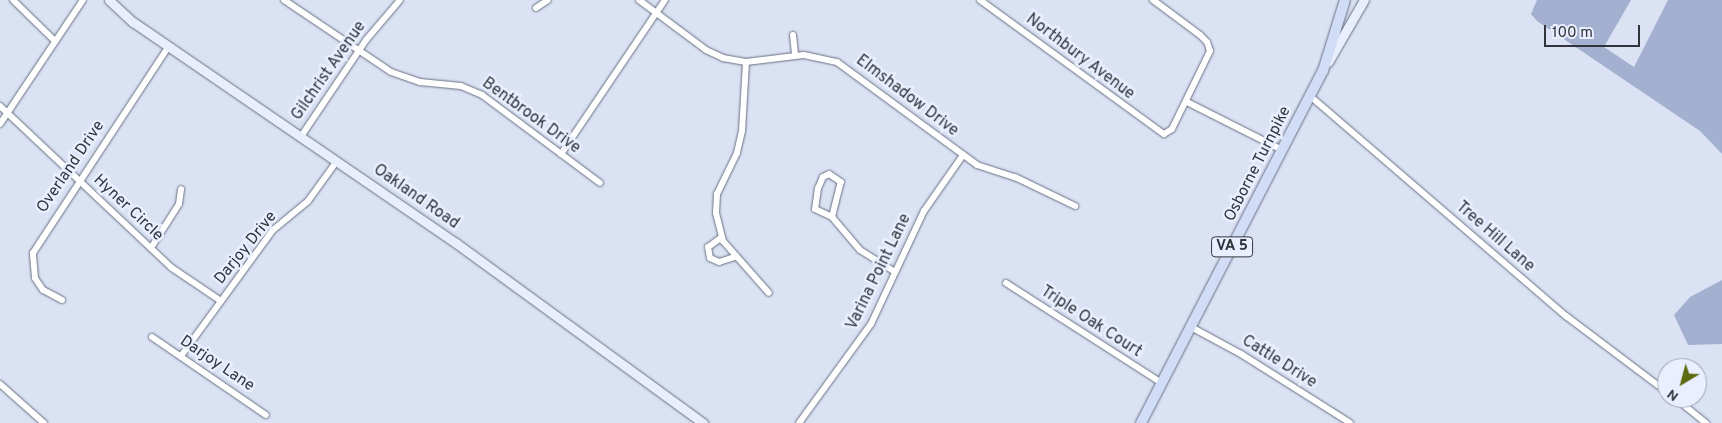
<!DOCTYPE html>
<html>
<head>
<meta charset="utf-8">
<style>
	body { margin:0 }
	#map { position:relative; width:1722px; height:423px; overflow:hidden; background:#dae2f4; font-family:Overpass,sans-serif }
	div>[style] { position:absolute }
	.green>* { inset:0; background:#a3b0d0 }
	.roads { filter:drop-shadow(0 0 1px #697080) drop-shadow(0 0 1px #697080) }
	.street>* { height:6px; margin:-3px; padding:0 3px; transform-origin:3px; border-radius:3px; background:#fff }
	.secondary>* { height:9px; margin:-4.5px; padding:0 4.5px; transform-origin:4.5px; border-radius:4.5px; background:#e8eefb }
	.primary>* { height:10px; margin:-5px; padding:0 5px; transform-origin:5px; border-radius:5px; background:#d1dcf7 }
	span { translate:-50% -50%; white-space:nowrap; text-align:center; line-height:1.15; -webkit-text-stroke:5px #e9effe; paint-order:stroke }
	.shield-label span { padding:1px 4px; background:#e9effe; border:1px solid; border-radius:4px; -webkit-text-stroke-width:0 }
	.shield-label { font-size:15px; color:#32343c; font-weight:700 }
	.street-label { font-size:16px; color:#32343c }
	.north { position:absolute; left:1657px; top:358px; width:50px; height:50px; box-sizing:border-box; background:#e9effe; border:1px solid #a0a4b0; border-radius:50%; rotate:217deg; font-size:14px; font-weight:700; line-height:20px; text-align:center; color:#32343c }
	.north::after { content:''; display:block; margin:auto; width:18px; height:22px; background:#5d6910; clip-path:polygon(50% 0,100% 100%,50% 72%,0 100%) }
	.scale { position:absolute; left:1544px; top:25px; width:96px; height:22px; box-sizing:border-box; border:2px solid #32343c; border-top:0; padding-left:6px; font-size:15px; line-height:18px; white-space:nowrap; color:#32343c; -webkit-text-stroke:4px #e9effe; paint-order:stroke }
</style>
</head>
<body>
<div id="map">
	<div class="green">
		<i style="clip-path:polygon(1537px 0,1631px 0,1604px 47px,1634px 67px,1668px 0,1722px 0,1722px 154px,1700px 131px,1537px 21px,1531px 14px)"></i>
		<i style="clip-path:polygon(1722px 280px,1722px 344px,1688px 345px,1674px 315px,1690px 297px)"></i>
	</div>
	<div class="roads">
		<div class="street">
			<i style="left:13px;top:0;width:59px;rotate:44.3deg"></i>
			<i style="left:284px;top:0;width:129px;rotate:33.9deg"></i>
			<i style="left:391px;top:72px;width:31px;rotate:19deg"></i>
			<i style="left:420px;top:82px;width:41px;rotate:5.6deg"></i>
			<i style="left:461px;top:86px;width:23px;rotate:23deg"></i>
			<i style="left:482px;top:95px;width:147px;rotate:36.7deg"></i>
			<i style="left:639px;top:0;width:84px;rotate:36.7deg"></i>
			<i style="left:706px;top:50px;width:19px;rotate:25deg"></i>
			<i style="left:723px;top:58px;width:23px;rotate:10deg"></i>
			<i style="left:746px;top:62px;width:58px;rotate:-6.9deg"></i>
			<i style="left:804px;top:55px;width:34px;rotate:12deg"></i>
			<i style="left:837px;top:62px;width:174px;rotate:36.3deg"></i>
			<i style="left:977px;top:165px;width:40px;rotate:18deg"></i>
			<i style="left:1015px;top:177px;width:67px;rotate:25.8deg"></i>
			<i style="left:980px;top:0;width:228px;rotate:36.1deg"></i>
			<i style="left:1164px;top:134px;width:9px;rotate:-32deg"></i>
			<i style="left:1172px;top:129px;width:87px;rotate:-64deg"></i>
			<i style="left:1210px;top:51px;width:9px;rotate:-108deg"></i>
			<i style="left:1207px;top:42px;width:10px;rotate:-135deg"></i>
			<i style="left:1200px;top:35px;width:59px;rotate:-143.3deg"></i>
			<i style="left:536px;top:8px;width:14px;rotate:-34deg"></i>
			<i style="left:793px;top:35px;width:20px;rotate:84deg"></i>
			<i style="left:746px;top:62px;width:69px;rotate:93.3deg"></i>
			<i style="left:742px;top:131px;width:23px;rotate:103deg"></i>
			<i style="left:737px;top:153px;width:46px;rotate:116deg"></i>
			<i style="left:717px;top:194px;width:19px;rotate:93deg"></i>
			<i style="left:716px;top:213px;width:29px;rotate:76deg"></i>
			<i style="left:723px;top:241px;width:69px;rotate:48.5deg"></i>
			<i style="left:1310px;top:96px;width:338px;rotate:40.7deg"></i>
			<i style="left:1566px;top:316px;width:126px;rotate:37deg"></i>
			<i style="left:1187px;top:102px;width:106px;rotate:26.8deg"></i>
			<i style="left:0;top:106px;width:236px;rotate:43.3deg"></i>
			<i style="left:172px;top:268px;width:59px;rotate:34deg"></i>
			<i style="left:0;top:124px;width:149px;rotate:-56.2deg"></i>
			<i style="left:302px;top:135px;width:115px;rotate:-56deg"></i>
			<i style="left:366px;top:40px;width:52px;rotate:-49.6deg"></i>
			<i style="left:561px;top:154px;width:186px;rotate:-56deg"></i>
			<i style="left:832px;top:217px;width:36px;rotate:-76deg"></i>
			<i style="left:841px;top:182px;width:14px;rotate:-146deg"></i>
			<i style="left:829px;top:174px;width:7px;rotate:153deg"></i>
			<i style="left:823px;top:177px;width:12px;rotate:114deg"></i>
			<i style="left:818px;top:188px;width:21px;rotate:98deg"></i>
			<i style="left:815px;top:209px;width:19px;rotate:25deg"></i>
			<i style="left:832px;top:217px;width:43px;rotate:49.7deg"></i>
			<i style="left:860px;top:250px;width:40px;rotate:32deg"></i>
			<i style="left:722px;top:237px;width:17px;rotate:144deg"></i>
			<i style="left:708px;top:247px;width:11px;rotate:80deg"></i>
			<i style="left:710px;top:258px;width:10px;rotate:24deg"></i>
			<i style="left:719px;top:262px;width:16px;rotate:-18deg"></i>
			<i style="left:151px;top:248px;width:52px;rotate:-57.5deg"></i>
			<i style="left:179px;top:204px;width:15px;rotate:-82deg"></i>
			<i style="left:1006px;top:283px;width:185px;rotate:32.7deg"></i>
			<i style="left:62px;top:300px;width:21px;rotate:-152deg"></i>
			<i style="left:43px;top:290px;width:14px;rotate:-124deg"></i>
			<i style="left:35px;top:278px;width:25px;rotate:-95deg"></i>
			<i style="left:33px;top:253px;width:248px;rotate:-56.7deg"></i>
			<i style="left:1191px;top:327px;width:57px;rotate:28.4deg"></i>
			<i style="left:1241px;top:354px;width:129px;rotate:32.3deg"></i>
			<i style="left:152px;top:337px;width:138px;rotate:34.4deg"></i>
			<i style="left:181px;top:356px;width:156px;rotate:-53.9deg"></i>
			<i style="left:273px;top:230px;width:45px;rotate:-39.6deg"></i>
			<i style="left:308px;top:201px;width:49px;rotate:-54.1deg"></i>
			<i style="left:0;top:384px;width:59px;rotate:41.6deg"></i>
			<i style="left:1675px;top:398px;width:40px;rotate:39deg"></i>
			<i style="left:799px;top:423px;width:122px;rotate:-54deg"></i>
			<i style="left:871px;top:324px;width:125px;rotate:-64.9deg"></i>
			<i style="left:924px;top:211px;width:68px;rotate:-55.1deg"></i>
		</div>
		<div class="secondary">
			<i style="left:109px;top:0;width:33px;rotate:43deg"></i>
			<i style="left:133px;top:22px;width:391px;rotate:34.4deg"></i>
			<i style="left:456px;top:243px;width:306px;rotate:36.1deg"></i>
			<i style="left:1328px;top:62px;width:72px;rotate:-59.9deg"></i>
		</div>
		<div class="primary">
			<i style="left:1141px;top:423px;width:396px;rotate:-62.7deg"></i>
			<i style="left:1323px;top:71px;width:74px;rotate:-72.8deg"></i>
		</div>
	</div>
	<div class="shield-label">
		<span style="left:1232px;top:247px">VA 5</span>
	</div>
	<div class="street-label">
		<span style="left:1080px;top:57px;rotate:37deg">Northbury Avenue</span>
		<span style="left:329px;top:71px;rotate:-55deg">Gilchrist Avenue</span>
		<span style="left:907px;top:96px;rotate:37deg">Elmshadow Drive</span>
		<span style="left:531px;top:116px;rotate:36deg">Bentbrook Drive</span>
		<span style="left:1258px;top:164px;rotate:-63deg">Osborne Turnpike</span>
		<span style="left:71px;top:167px;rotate:-56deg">Overland Drive</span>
		<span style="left:416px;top:197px;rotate:35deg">Oakland Road</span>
		<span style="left:128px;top:208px;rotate:43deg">Hyner Circle</span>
		<span style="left:1495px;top:237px;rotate:41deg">Tree Hill Lane</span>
		<span style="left:246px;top:248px;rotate:-51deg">Darjoy Drive</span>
		<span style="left:879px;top:272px;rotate:-64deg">Varina Point Lane</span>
		<span style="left:1091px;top:322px;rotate:33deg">Triple Oak Court</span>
		<span style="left:1279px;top:362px;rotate:32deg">Cattle Drive</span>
		<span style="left:217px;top:364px;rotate:34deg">Darjoy Lane</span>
	</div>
	<div class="north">N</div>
	<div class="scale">100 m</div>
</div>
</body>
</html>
